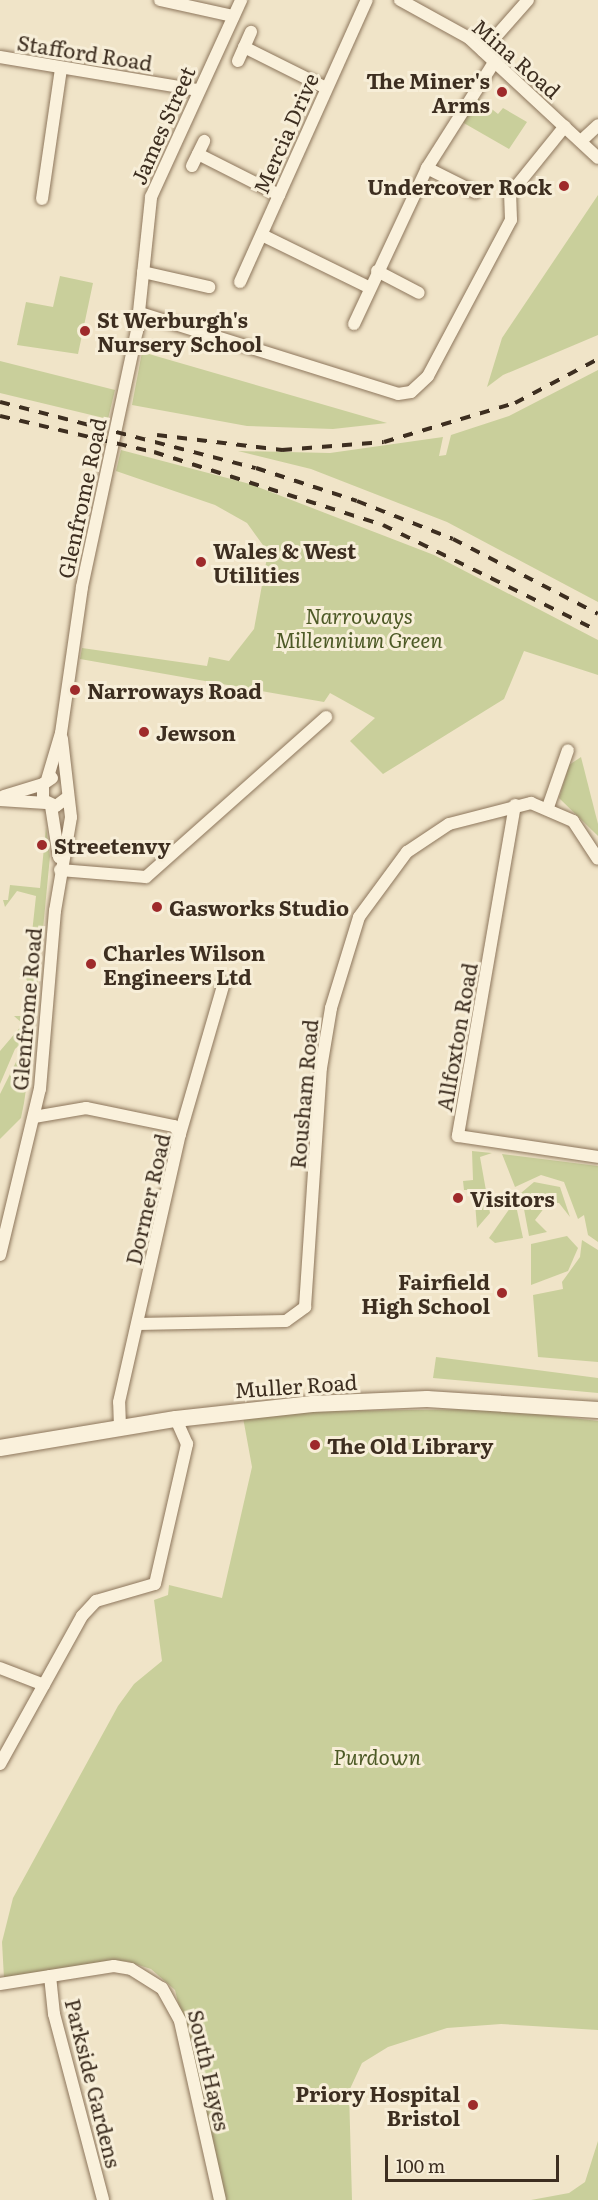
<!DOCTYPE html>
<html>
<head>
<meta charset="utf-8">
<style>
	body { margin:0 }
	#map { position:relative; width:598px; height:2200px; overflow:hidden; background:#f0e4c8; font-family:Literata,serif }
	div>[style] { position:absolute }
	.green>* { inset:0; background:#c9cf9b }
	.roads { filter:drop-shadow(0 0 2px #8d765c) drop-shadow(0 0 2px #8d765c) }
	.street>* { height:12px; margin:-6px; padding:0 6px; transform-origin:6px; border-radius:6px; background:#faf1dc }
	.secondary>* { height:16px; margin:-8px; padding:0 8px; transform-origin:8px; border-radius:8px; background:#faf1dc }
	.rail>* { height:4px; margin-top:-2px; transform-origin:0; background:repeating-linear-gradient(90deg,#3d2e20 0 10px,transparent 0 20px) }
	.dots>* { width:16px; height:16px; translate:-50% -50%; box-sizing:border-box; border:3px solid #f7eed8; border-radius:50% }
	span { translate:-50% -50%; white-space:nowrap; text-align:center; line-height:1.15; -webkit-text-stroke:6px #f7eed8; paint-order:stroke }
	.street-label { font-size:21px; color:#3d2e20 }
	.poi-label { font-size:21px; color:#3d2e20; font-weight:700 }
	.right { translate:-100% -50%; text-align:right }
	.left { translate:0 -50%; text-align:left }
	.park-label { font-size:21px; color:#4d5a26; font-style:italic }
	.scale { position:absolute; left:385px; top:2155px; width:174px; height:27px; box-sizing:border-box; border:3px solid #3d2e20; border-top:0; padding-left:8px; font-size:18px; line-height:21px; white-space:nowrap; color:#3d2e20; -webkit-text-stroke:4px #f7eed8; paint-order:stroke }
</style>
</head>
<body>
<div id="map">
	<div class="green">
		<i style="clip-path:polygon(478px 98px,498px 114px,503px 108px,527px 122px,509px 149px,462px 122px)"></i>
		<i style="clip-path:polygon(598px 195px,598px 335px,503px 375px,487px 387px,502px 338px)"></i>
		<i style="clip-path:polygon(60px 276px,93px 283px,78px 354px,17px 345px,26px 302px,53px 307px)"></i>
		<i style="clip-path:polygon(142px 352px,387px 423px,333px 429px,247px 426px,132px 405px)"></i>
		<i style="clip-path:polygon(0 361px,115px 390px,108px 419px,0 393px)"></i>
		<i style="clip-path:polygon(598px 370px,598px 602px,447px 522px,311px 469px,238px 451px,330px 453px,443px 437px,439px 456px,446px 455px,451px 435px,509px 416px)"></i>
		<i style="clip-path:polygon(121px 450px,250px 484px,434px 555px,598px 640px,598px 675px,524px 651px,504px 699px,383px 774px,350px 741px,375px 718px,330px 693px,324px 702px,80px 659px,82px 648px,207px 666px,209px 657px,229px 661px,254px 629px,268px 552px,247px 523px,215px 505px,116px 471px)"></i>
		<i style="clip-path:polygon(581px 757px,598px 824px,598px 836px,559px 798px,569px 765px)"></i>
		<i style="clip-path:polygon(46px 827px,50px 856px,33px 1033px,15px 1049px,0 1084px,0 1051px,23px 1024px,14px 1016px,23px 1016px,27px 980px,19px 976px,27px 977px,31px 936px,23px 935px,32px 933px,36px 896px,17px 891px,5px 907px,3px 900px,8px 900px,10px 885px,40px 888px)"></i>
		<i style="clip-path:polygon(20px 1054px,30px 1062px,24px 1103px,21px 1118px,0 1139px,0 1094px)"></i>
		<i style="clip-path:polygon(472px 1151px,492px 1153px,480px 1157px,490px 1213px,477px 1228px,474px 1190px,464px 1190px,463px 1181px,473px 1180px)"></i>
		<i style="clip-path:polygon(502px 1154px,598px 1166px,598px 1242px,588px 1235px,584px 1215px,578px 1219px,564px 1182px,541px 1175px,515px 1187px)"></i>
		<i style="clip-path:polygon(534px 1182px,560px 1187px,570px 1217px,559px 1203px,548px 1203px,535px 1220px,547px 1232px,529px 1236px,521px 1193px)"></i>
		<i style="clip-path:polygon(515px 1201px,523px 1238px,495px 1243px,489px 1238px)"></i>
		<i style="clip-path:polygon(567px 1236px,578px 1248px,568px 1271px,531px 1285px,531px 1244px)"></i>
		<i style="clip-path:polygon(582px 1240px,598px 1250px,598px 1362px,538px 1357px,533px 1295px,563px 1289px,562px 1282px,580px 1257px)"></i>
		<i style="clip-path:polygon(436px 1357px,598px 1378px,598px 1393px,433px 1378px)"></i>
		<i style="clip-path:polygon(497px 1409px,598px 1421px,598px 2030px,501px 2024px,447px 2028px,388px 2047px,362px 2063px,349px 2091px,352px 2200px,226px 2200px,175px 1990px,151px 1969px,126px 1961px,4px 1978px,2px 1942px,13px 1898px,118px 1706px,134px 1684px,162px 1661px,154px 1600px,168px 1595px,169px 1585px,222px 1598px,252px 1467px,242px 1412px)"></i>
		<i style="clip-path:polygon(598px 2141px,598px 2200px,531px 2200px,569px 2193px,585px 2182px)"></i>
	</div>
	<div class="roads">
		<div class="street">
			<i style="left:160px;top:0;width:75px;rotate:12.4deg"></i>
			<i style="left:400px;top:0;width:79px;rotate:28.8deg"></i>
			<i style="left:469px;top:38px;width:176px;rotate:42.9deg"></i>
			<i style="left:244px;top:47px;width:92px;rotate:26.6deg"></i>
			<i style="left:483px;top:51px;width:68px;rotate:-48.6deg"></i>
			<i style="left:0;top:57px;width:201px;rotate:9.5deg"></i>
			<i style="left:238px;top:61px;width:32px;rotate:-66deg"></i>
			<i style="left:581px;top:141px;width:23px;rotate:-43deg"></i>
			<i style="left:198px;top:154px;width:91px;rotate:26.8deg"></i>
			<i style="left:192px;top:166px;width:28px;rotate:-64deg"></i>
			<i style="left:427px;top:168px;width:54px;rotate:26.6deg"></i>
			<i style="left:42px;top:199px;width:132px;rotate:-81.7deg"></i>
			<i style="left:262px;top:235px;width:118px;rotate:26.1deg"></i>
			<i style="left:377px;top:271px;width:47px;rotate:27.6deg"></i>
			<i style="left:143px;top:272px;width:68px;rotate:12.8deg"></i>
			<i style="left:240px;top:282px;width:309px;rotate:-65.8deg"></i>
			<i style="left:140px;top:313px;width:270px;rotate:17.4deg"></i>
			<i style="left:398px;top:394px;width:13px;rotate:-9deg"></i>
			<i style="left:411px;top:392px;width:23px;rotate:-43deg"></i>
			<i style="left:428px;top:376px;width:177px;rotate:-62deg"></i>
			<i style="left:511px;top:220px;width:26px;rotate:-92deg"></i>
			<i style="left:510px;top:194px;width:87px;rotate:-51deg"></i>
			<i style="left:354px;top:324px;width:172px;rotate:-64.9deg"></i>
			<i style="left:427px;top:168px;width:127px;rotate:-57.6deg"></i>
			<i style="left:52px;top:778px;width:11px;rotate:146deg"></i>
			<i style="left:43px;top:784px;width:16px;rotate:90deg"></i>
			<i style="left:43px;top:800px;width:14px;rotate:25deg"></i>
			<i style="left:56px;top:806px;width:15px;rotate:-37deg"></i>
			<i style="left:47px;top:780px;width:49px;rotate:-73.4deg"></i>
			<i style="left:61px;top:733px;width:148px;rotate:-81.8deg"></i>
			<i style="left:82px;top:587px;width:262px;rotate:-77.9deg"></i>
			<i style="left:137px;top:331px;width:135px;rotate:-84deg"></i>
			<i style="left:151px;top:197px;width:217px;rotate:-65.4deg"></i>
			<i style="left:4px;top:796px;width:41px;rotate:-17.1deg"></i>
			<i style="left:0;top:800px;width:46px;rotate:3.7deg"></i>
			<i style="left:515px;top:805px;width:336px;rotate:99.8deg"></i>
			<i style="left:458px;top:1136px;width:142px;rotate:8.5deg"></i>
			<i style="left:51px;top:806px;width:52px;rotate:81.1deg"></i>
			<i style="left:548px;top:807px;width:60px;rotate:-70.7deg"></i>
			<i style="left:60px;top:870px;width:86px;rotate:4.7deg"></i>
			<i style="left:146px;top:877px;width:241px;rotate:-41.6deg"></i>
			<i style="left:34px;top:1117px;width:53px;rotate:-9.8deg"></i>
			<i style="left:86px;top:1108px;width:90px;rotate:11.6deg"></i>
			<i style="left:174px;top:1126px;width:10px;rotate:53deg"></i>
			<i style="left:0;top:1255px;width:171px;rotate:-76.5deg"></i>
			<i style="left:40px;top:1089px;width:179px;rotate:-85.2deg"></i>
			<i style="left:55px;top:911px;width:95px;rotate:-80.3deg"></i>
			<i style="left:71px;top:817px;width:79px;rotate:-96.6deg"></i>
			<i style="left:138px;top:1324px;width:148px;rotate:-1.2deg"></i>
			<i style="left:286px;top:1321px;width:24px;rotate:-36deg"></i>
			<i style="left:305px;top:1307px;width:240px;rotate:-86.2deg"></i>
			<i style="left:321px;top:1068px;width:61px;rotate:-80.5deg"></i>
			<i style="left:331px;top:1008px;width:95px;rotate:-72.9deg"></i>
			<i style="left:359px;top:917px;width:81px;rotate:-53.6deg"></i>
			<i style="left:407px;top:852px;width:50px;rotate:-33.7deg"></i>
			<i style="left:449px;top:824px;width:85px;rotate:-14.4deg"></i>
			<i style="left:531px;top:803px;width:46px;rotate:23.2deg"></i>
			<i style="left:573px;top:821px;width:45px;rotate:56.7deg"></i>
			<i style="left:120px;top:1427px;width:25px;rotate:-92deg"></i>
			<i style="left:119px;top:1402px;width:275px;rotate:-77.2deg"></i>
			<i style="left:180px;top:1134px;width:157px;rotate:-73.8deg"></i>
			<i style="left:0;top:1668px;width:47px;rotate:21.1deg"></i>
			<i style="left:0;top:1764px;width:169px;rotate:-61deg"></i>
			<i style="left:82px;top:1616px;width:21px;rotate:-47deg"></i>
			<i style="left:96px;top:1601px;width:61px;rotate:-16.1deg"></i>
			<i style="left:155px;top:1584px;width:144px;rotate:-77.1deg"></i>
			<i style="left:187px;top:1444px;width:27px;rotate:-114deg"></i>
			<i style="left:50px;top:1976px;width:38px;rotate:84deg"></i>
			<i style="left:54px;top:2014px;width:192px;rotate:75.2deg"></i>
			<i style="left:0;top:1984px;width:115px;rotate:-9deg"></i>
			<i style="left:114px;top:1966px;width:17px;rotate:10deg"></i>
			<i style="left:131px;top:1969px;width:36px;rotate:32deg"></i>
			<i style="left:162px;top:1988px;width:38px;rotate:61deg"></i>
			<i style="left:180px;top:2021px;width:183px;rotate:77.4deg"></i>
		</div>
		<div class="secondary">
			<i style="left:0;top:1448px;width:178px;rotate:-9.4deg"></i>
			<i style="left:176px;top:1419px;width:137px;rotate:-6.3deg"></i>
			<i style="left:312px;top:1404px;width:115px;rotate:-2.5deg"></i>
			<i style="left:427px;top:1399px;width:171px;rotate:3.7deg"></i>
		</div>
	</div>
	<div class="rail">
		<i style="left:0;top:402px;width:264px;rotate:14.5deg"></i>
		<i style="left:256px;top:468px;width:106px;rotate:18.1deg"></i>
		<i style="left:357px;top:501px;width:103px;rotate:21.6deg"></i>
		<i style="left:453px;top:539px;width:163px;rotate:27.3deg"></i>
		<i style="left:0;top:416px;width:158px;rotate:13.2deg"></i>
		<i style="left:154px;top:452px;width:240px;rotate:17.7deg"></i>
		<i style="left:383px;top:525px;width:240px;rotate:26.2deg"></i>
		<i style="left:157px;top:435px;width:126px;rotate:6.8deg"></i>
		<i style="left:282px;top:450px;width:102px;rotate:-4.5deg"></i>
		<i style="left:384px;top:442px;width:137px;rotate:-16.6deg"></i>
		<i style="left:515px;top:403px;width:94px;rotate:-27.9deg"></i>
	</div>
	<div class="dots">
		<i style="left:502px;top:92px;background:#9e2a2b"></i>
		<i style="left:564px;top:186px;background:#9e2a2b"></i>
		<i style="left:85px;top:331px;background:#9e2a2b"></i>
		<i style="left:201px;top:562px;background:#9e2a2b"></i>
		<i style="left:75px;top:690px;background:#9e2a2b"></i>
		<i style="left:144px;top:732px;background:#9e2a2b"></i>
		<i style="left:42px;top:845px;background:#9e2a2b"></i>
		<i style="left:157px;top:907px;background:#9e2a2b"></i>
		<i style="left:91px;top:964px;background:#9e2a2b"></i>
		<i style="left:458px;top:1198px;background:#9e2a2b"></i>
		<i style="left:502px;top:1293px;background:#9e2a2b"></i>
		<i style="left:315px;top:1445px;background:#9e2a2b"></i>
		<i style="left:473px;top:2105px;background:#9e2a2b"></i>
	</div>
	<div class="street-label">
		<span style="left:85px;top:52px;rotate:9deg">Stafford Road</span>
		<span style="left:517px;top:58px;rotate:41deg">Mina Road</span>
		<span style="left:162px;top:125px;rotate:-66deg">James Street</span>
		<span style="left:285px;top:133px;rotate:-66deg">Mercia Drive</span>
		<span style="left:81px;top:498px;rotate:-78deg">Glenfrome Road</span>
		<span style="left:26px;top:1009px;rotate:-85deg">Glenfrome Road</span>
		<span style="left:456px;top:1037px;rotate:-80deg">Allfoxton Road</span>
		<span style="left:303px;top:1094px;rotate:-85deg">Rousham Road</span>
		<span style="left:147px;top:1199px;rotate:-77deg">Dormer Road</span>
		<span style="left:296px;top:1385px;rotate:-4deg">Muller Road</span>
		<span style="left:210px;top:2070px;rotate:77deg">South Hayes</span>
		<span style="left:94px;top:2083px;rotate:76deg">Parkside Gardens</span>
	</div>
	<div class="poi-label">
		<span class="right" style="left:490px;top:92px">The Miner's<br>Arms</span>
		<span class="right" style="left:552px;top:186px">Undercover Rock</span>
		<span class="left" style="left:97px;top:331px">St Werburgh's<br>Nursery School</span>
		<span class="left" style="left:213px;top:562px">Wales &amp; West<br>Utilities</span>
		<span class="left" style="left:87px;top:690px">Narroways Road</span>
		<span class="left" style="left:156px;top:732px">Jewson</span>
		<span class="left" style="left:54px;top:845px">Streetenvy</span>
		<span class="left" style="left:169px;top:907px">Gasworks Studio</span>
		<span class="left" style="left:103px;top:964px">Charles Wilson<br>Engineers Ltd</span>
		<span class="left" style="left:470px;top:1198px">Visitors</span>
		<span class="right" style="left:490px;top:1293px">Fairfield<br>High School</span>
		<span class="left" style="left:327px;top:1445px">The Old Library</span>
		<span class="right" style="left:460px;top:2105px">Priory Hospital<br>Bristol</span>
	</div>
	<div class="park-label">
		<span style="left:359px;top:627px">Narroways<br>Millennium Green</span>
		<span style="left:377px;top:1756px">Purdown</span>
	</div>
	<div class="scale">100 m</div>
</div>
</body>
</html>
